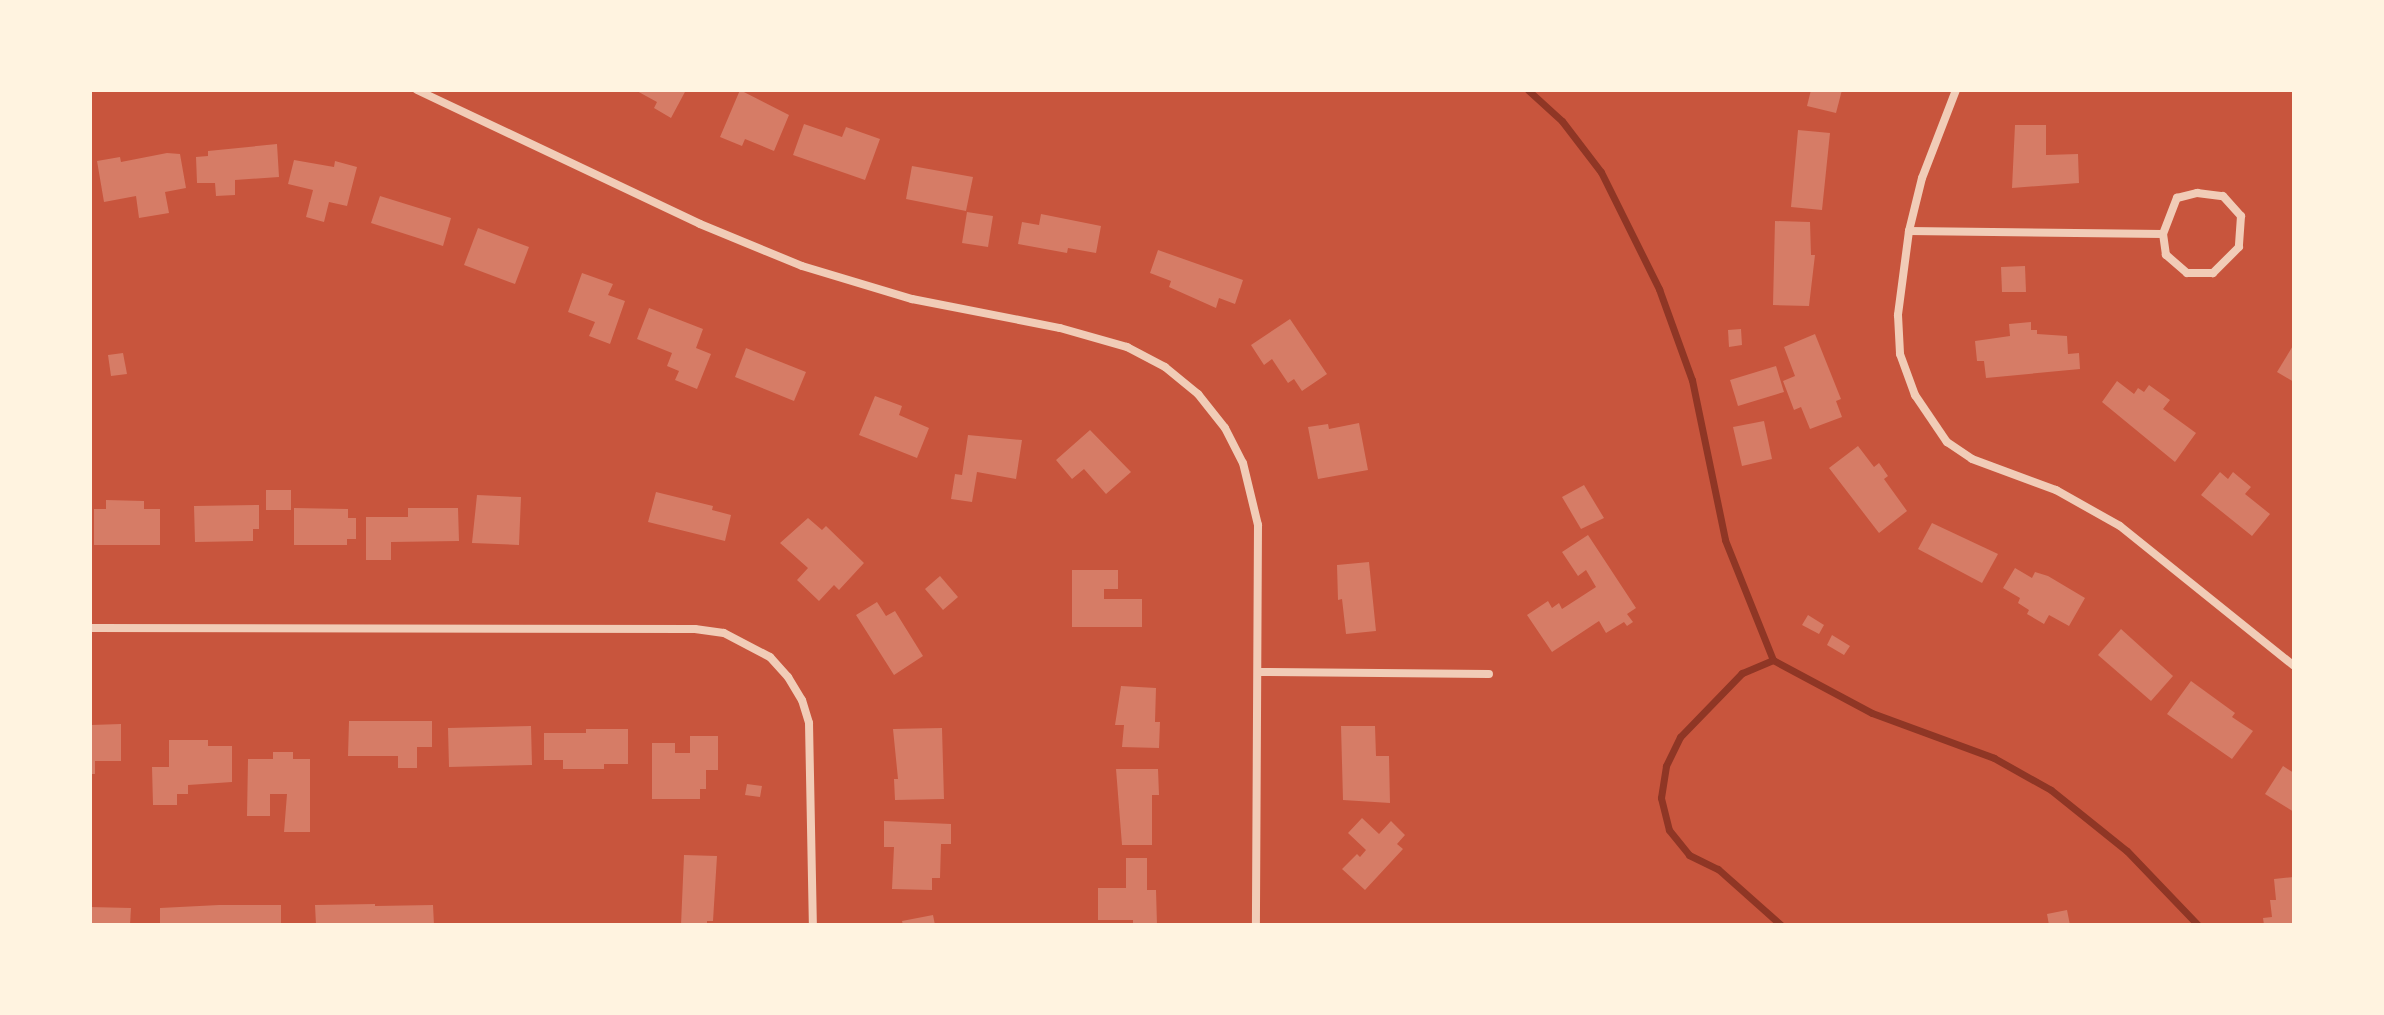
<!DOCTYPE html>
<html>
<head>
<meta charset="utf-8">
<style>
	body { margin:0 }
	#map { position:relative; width:2384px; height:1015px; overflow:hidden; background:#c8553d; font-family:Raleway,sans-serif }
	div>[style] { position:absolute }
	.stream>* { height:7px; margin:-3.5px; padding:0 3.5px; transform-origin:3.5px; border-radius:3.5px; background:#8f3625 }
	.building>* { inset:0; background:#d67c66 }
	.minor>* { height:8px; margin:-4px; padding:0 4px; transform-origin:4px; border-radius:4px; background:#f1ccb7 }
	span { translate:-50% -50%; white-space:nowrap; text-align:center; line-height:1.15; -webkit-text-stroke:8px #fff3e0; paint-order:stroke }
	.frame { position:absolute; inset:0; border:92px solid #fff3e0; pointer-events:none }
</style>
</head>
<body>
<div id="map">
	<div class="stream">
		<i style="left:1528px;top:90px;width:46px;rotate:42.4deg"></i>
		<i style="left:1562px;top:121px;width:64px;rotate:52.6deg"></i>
		<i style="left:1601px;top:172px;width:131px;rotate:63.6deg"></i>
		<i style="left:1659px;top:289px;width:97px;rotate:70.1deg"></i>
		<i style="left:1692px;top:380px;width:163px;rotate:78.3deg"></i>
		<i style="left:1725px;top:540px;width:129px;rotate:68.2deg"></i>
		<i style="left:1773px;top:660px;width:112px;rotate:28.2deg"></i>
		<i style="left:1872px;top:713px;width:130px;rotate:20.2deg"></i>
		<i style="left:1994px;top:758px;width:65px;rotate:29.3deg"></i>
		<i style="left:2051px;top:790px;width:97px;rotate:38.8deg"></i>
		<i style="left:2127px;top:851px;width:103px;rotate:46.2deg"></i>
		<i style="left:1773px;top:660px;width:34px;rotate:157deg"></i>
		<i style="left:1742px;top:673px;width:89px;rotate:134.1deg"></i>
		<i style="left:1680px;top:737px;width:32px;rotate:116deg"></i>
		<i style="left:1666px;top:766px;width:32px;rotate:99deg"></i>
		<i style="left:1661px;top:798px;width:33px;rotate:76deg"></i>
		<i style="left:1669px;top:830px;width:32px;rotate:51deg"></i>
		<i style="left:1689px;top:855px;width:32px;rotate:26deg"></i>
		<i style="left:1718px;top:869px;width:84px;rotate:41.6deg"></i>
	</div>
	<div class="building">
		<i style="clip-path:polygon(635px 90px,686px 90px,671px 118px,654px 108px,657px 102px)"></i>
		<i style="clip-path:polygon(740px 90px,789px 115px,774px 151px,745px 139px,742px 146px,720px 137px)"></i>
		<i style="clip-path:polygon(1811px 90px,1842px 90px,1836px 113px,1807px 106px)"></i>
		<i style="clip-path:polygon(804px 124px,842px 137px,846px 127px,880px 139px,865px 180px,793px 155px)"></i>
		<i style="clip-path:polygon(2015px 125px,2046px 125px,2046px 155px,2078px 154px,2079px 183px,2012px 188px)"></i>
		<i style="clip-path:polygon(1798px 130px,1830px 133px,1822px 210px,1791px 207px)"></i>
		<i style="clip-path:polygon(277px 144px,279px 177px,235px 180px,235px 195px,216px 196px,215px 183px,197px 183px,196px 157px,208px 156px,208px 151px)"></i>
		<i style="clip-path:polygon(167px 153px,180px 154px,186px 188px,165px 192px,169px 213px,139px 218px,136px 196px,104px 202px,97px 161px,120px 157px,121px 162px)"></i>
		<i style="clip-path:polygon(294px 160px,334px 167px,335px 161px,357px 167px,347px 206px,329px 202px,324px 222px,306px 217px,313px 190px,288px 184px)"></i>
		<i style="clip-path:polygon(912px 166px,973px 177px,966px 211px,906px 199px)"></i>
		<i style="clip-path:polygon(380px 196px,451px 218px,443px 246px,371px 223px)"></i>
		<i style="clip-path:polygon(967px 212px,993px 216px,988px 247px,962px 243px)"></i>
		<i style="clip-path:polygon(1041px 214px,1101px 226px,1096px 253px,1068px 248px,1067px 253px,1018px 244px,1022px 222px,1039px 225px)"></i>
		<i style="clip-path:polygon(1775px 221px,1810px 222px,1811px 255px,1815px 255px,1809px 306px,1773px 305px)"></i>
		<i style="clip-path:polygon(478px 228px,529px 247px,515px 284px,464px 265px)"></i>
		<i style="clip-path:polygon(1158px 250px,1243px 280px,1235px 304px,1219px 298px,1216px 308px,1169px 287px,1171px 281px,1150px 273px)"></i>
		<i style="clip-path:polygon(2025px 266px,2026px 292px,2002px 292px,2001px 267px)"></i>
		<i style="clip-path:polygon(582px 273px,613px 284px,608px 295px,625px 301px,610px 344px,589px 336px,595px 322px,568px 312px)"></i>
		<i style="clip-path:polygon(649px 308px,703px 329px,696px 348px,711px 354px,697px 389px,675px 380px,679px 371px,667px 366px,672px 353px,637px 339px)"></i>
		<i style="clip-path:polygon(1290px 319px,1327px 374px,1302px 391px,1294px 379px,1288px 383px,1272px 359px,1264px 365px,1251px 345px)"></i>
		<i style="clip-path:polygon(2031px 322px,2031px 330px,2037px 330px,2037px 334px,2067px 336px,2068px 354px,2079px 353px,2080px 369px,1986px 378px,1984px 361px,1977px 361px,1975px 341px,2010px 336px,2009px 324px)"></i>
		<i style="clip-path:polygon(1741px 329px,1742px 345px,1729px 347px,1728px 330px)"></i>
		<i style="clip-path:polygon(1815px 334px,1841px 399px,1836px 401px,1842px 417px,1810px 429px,1801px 407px,1794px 410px,1783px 381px,1795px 376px,1784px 347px)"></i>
		<i style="clip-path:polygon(2294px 344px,2294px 382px,2277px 372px)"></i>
		<i style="clip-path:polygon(746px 348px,806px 372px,794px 401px,735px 377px)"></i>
		<i style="clip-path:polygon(123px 353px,127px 374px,111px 376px,108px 355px)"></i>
		<i style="clip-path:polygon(1776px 366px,1784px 392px,1738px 406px,1730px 380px)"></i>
		<i style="clip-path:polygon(2117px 381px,2134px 394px,2138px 388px,2144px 392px,2149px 385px,2170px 400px,2163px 409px,2196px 433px,2175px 462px,2102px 402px)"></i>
		<i style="clip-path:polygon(875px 396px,902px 406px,899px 415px,929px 428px,917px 458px,859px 435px)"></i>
		<i style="clip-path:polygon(1764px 421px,1772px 459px,1742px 466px,1733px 427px)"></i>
		<i style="clip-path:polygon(1359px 423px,1368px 470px,1318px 479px,1308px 427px,1328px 424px,1329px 429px)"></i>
		<i style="clip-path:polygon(1090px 430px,1131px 472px,1106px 494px,1084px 469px,1072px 479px,1056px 460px)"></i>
		<i style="clip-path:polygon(968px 435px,1022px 440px,1016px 479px,977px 472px,972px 502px,951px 499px,955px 474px,962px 475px)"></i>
		<i style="clip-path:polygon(1858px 446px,1874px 467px,1879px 463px,1888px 476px,1884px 479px,1907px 511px,1879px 533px,1829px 468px)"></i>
		<i style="clip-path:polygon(2220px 472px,2228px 479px,2233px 472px,2251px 487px,2245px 494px,2270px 514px,2252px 536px,2201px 495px)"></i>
		<i style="clip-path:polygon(1584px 485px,1604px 518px,1581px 529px,1562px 497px)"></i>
		<i style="clip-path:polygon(266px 490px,291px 490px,291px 510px,266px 510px)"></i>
		<i style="clip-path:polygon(656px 492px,713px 506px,712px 510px,731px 515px,725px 541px,648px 522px)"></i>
		<i style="clip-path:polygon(477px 495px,521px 497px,519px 545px,472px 543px)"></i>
		<i style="clip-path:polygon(106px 500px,144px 501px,144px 509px,160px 509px,160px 545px,94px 545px,94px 509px,106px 509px)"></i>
		<i style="clip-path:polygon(259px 505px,259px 529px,253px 529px,253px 541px,195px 542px,194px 506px)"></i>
		<i style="clip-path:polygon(294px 508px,348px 509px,348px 518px,356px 518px,356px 539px,347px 539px,347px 545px,294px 545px)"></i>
		<i style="clip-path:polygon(408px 508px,458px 508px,459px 541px,391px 542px,391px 560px,366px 560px,366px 517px,408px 517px)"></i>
		<i style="clip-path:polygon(808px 518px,822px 530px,826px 526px,864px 563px,839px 590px,834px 585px,819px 601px,797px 580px,808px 568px,780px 543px)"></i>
		<i style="clip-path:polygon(1932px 523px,1998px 554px,1982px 583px,1918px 549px)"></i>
		<i style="clip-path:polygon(1588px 535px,1636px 608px,1627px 614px,1633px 622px,1627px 626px,1624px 622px,1606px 633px,1599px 621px,1552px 652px,1527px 615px,1548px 601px,1552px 608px,1559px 603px,1562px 609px,1596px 587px,1586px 570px,1578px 576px,1562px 552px)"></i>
		<i style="clip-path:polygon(1369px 562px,1376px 631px,1346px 634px,1342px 599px,1338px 600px,1337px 565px)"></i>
		<i style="clip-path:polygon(2015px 568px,2032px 578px,2035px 572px,2048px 576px,2085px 598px,2069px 626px,2049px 615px,2044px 624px,2027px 614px,2029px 610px,2018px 603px,2020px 598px,2003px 588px)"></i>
		<i style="clip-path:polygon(1072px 570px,1118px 570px,1118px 589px,1104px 589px,1104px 599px,1142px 599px,1142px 627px,1072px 627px)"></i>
		<i style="clip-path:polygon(940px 576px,958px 597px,943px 610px,925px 589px)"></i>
		<i style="clip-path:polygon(877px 602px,886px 616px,895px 611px,923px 656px,894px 675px,856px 615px)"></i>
		<i style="clip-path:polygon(1808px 615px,1824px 625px,1819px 634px,1802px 625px)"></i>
		<i style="clip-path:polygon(2121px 629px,2173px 676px,2151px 701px,2098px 655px)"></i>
		<i style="clip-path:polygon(1832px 635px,1850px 646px,1844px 655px,1827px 645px)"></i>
		<i style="clip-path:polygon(2191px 681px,2235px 713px,2232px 717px,2253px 731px,2232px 759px,2167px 714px)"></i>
		<i style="clip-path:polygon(1121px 686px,1156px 688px,1155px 722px,1160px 722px,1159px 748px,1122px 747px,1124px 725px,1115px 725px)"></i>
		<i style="clip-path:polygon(349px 721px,432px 721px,432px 747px,417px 747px,417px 768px,398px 768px,398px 756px,348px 756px)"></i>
		<i style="clip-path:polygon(121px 724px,121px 761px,95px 761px,95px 774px,90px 774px,91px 725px)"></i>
		<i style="clip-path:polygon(531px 726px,532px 765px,449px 767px,448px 728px)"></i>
		<i style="clip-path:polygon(1341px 726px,1375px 726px,1376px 756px,1389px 756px,1390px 803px,1343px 800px)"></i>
		<i style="clip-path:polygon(942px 728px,944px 799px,895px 800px,894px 779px,898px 779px,893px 729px)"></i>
		<i style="clip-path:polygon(586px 729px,628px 729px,628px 764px,604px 764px,604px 769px,563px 769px,563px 760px,544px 760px,544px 733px,586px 733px)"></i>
		<i style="clip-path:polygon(690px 736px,718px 736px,718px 770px,706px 770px,706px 789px,700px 789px,700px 799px,652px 799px,652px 743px,675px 743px,675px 753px,690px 753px)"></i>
		<i style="clip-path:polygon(169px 740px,208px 740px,208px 746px,232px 746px,232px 782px,188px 785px,188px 794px,177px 794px,177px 805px,153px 805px,152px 767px,169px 767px)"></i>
		<i style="clip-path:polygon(273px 752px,293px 752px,293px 759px,310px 759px,310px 832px,284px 832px,287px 794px,270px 794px,270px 816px,247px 816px,248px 759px,273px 759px)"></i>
		<i style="clip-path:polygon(2283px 766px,2294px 773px,2294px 812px,2265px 794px)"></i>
		<i style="clip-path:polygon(1116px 769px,1158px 769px,1159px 795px,1152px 795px,1152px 845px,1122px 845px)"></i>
		<i style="clip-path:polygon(747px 784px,762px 786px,760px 797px,745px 795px)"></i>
		<i style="clip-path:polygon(1362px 818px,1379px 834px,1391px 821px,1405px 835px,1397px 844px,1403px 849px,1365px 890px,1342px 869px,1357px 854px,1360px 857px,1366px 850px,1348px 833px)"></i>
		<i style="clip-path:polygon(884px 821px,951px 824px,951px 844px,941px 844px,940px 878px,932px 878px,932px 890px,892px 889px,894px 847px,884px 847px)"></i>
		<i style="clip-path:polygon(684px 855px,717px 856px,713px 921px,707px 921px,707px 925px,681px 925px)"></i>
		<i style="clip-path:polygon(1126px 858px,1147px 858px,1147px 890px,1156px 890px,1157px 925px,1133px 925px,1133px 920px,1098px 920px,1098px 888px,1126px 888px)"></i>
		<i style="clip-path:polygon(2294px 877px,2294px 925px,2264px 925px,2263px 918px,2272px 917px,2270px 900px,2276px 900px,2274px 879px)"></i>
		<i style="clip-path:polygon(375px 904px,375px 906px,433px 905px,434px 925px,316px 925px,315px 905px)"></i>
		<i style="clip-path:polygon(219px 905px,281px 905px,281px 925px,160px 925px,160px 908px)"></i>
		<i style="clip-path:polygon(90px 907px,131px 908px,130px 925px,90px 925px)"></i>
		<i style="clip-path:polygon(2067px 910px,2070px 925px,2049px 925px,2047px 914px)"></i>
		<i style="clip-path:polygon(933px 915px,935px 925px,903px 925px,902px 921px)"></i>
	</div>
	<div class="minor">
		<i style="left:417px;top:90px;width:313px;rotate:25.3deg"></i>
		<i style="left:700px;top:224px;width:110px;rotate:22.4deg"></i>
		<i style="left:802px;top:266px;width:115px;rotate:16.7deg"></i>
		<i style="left:912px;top:299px;width:151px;rotate:11.1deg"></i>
		<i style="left:1060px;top:328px;width:70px;rotate:15.8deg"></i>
		<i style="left:1127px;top:347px;width:43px;rotate:27.8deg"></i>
		<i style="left:1165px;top:367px;width:43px;rotate:39.3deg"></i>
		<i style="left:1198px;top:394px;width:43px;rotate:51.5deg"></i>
		<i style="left:1225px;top:428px;width:39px;rotate:63deg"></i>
		<i style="left:1243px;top:463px;width:64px;rotate:76.4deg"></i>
		<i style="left:1258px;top:525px;width:400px;rotate:90.3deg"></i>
		<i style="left:1956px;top:90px;width:94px;rotate:111.1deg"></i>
		<i style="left:1922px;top:178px;width:55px;rotate:103.8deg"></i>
		<i style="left:1909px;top:231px;width:85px;rotate:97.5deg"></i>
		<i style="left:1898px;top:315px;width:39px;rotate:87deg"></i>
		<i style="left:1900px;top:354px;width:44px;rotate:69.9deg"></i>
		<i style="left:1915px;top:395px;width:57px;rotate:55.8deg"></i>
		<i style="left:1947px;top:442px;width:30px;rotate:34deg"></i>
		<i style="left:1972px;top:459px;width:90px;rotate:20.3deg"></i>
		<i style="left:2056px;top:490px;width:73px;rotate:29.4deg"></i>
		<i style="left:2120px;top:526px;width:223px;rotate:38.8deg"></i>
		<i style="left:2197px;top:193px;width:26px;rotate:7deg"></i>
		<i style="left:2223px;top:196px;width:27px;rotate:48deg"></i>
		<i style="left:2241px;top:216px;width:31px;rotate:94deg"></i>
		<i style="left:2239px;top:247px;width:37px;rotate:135deg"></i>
		<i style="left:2213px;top:273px;width:26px;rotate:180deg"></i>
		<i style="left:2187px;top:273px;width:28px;rotate:-139deg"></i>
		<i style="left:2166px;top:255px;width:21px;rotate:-98deg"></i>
		<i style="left:2163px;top:234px;width:39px;rotate:-69deg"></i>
		<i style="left:2177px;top:198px;width:21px;rotate:-14deg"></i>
		<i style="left:1909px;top:231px;width:254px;rotate:0.7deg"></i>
		<i style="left:90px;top:628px;width:605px;rotate:0.09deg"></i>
		<i style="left:695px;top:629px;width:29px;rotate:8deg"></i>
		<i style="left:724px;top:633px;width:52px;rotate:27.6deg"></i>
		<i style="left:770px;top:657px;width:27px;rotate:48deg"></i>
		<i style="left:788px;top:677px;width:27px;rotate:59deg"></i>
		<i style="left:802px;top:700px;width:24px;rotate:73deg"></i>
		<i style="left:809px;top:723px;width:202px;rotate:88.9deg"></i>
		<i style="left:1258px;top:672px;width:231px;rotate:0.5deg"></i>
	</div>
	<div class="frame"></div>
</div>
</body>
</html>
